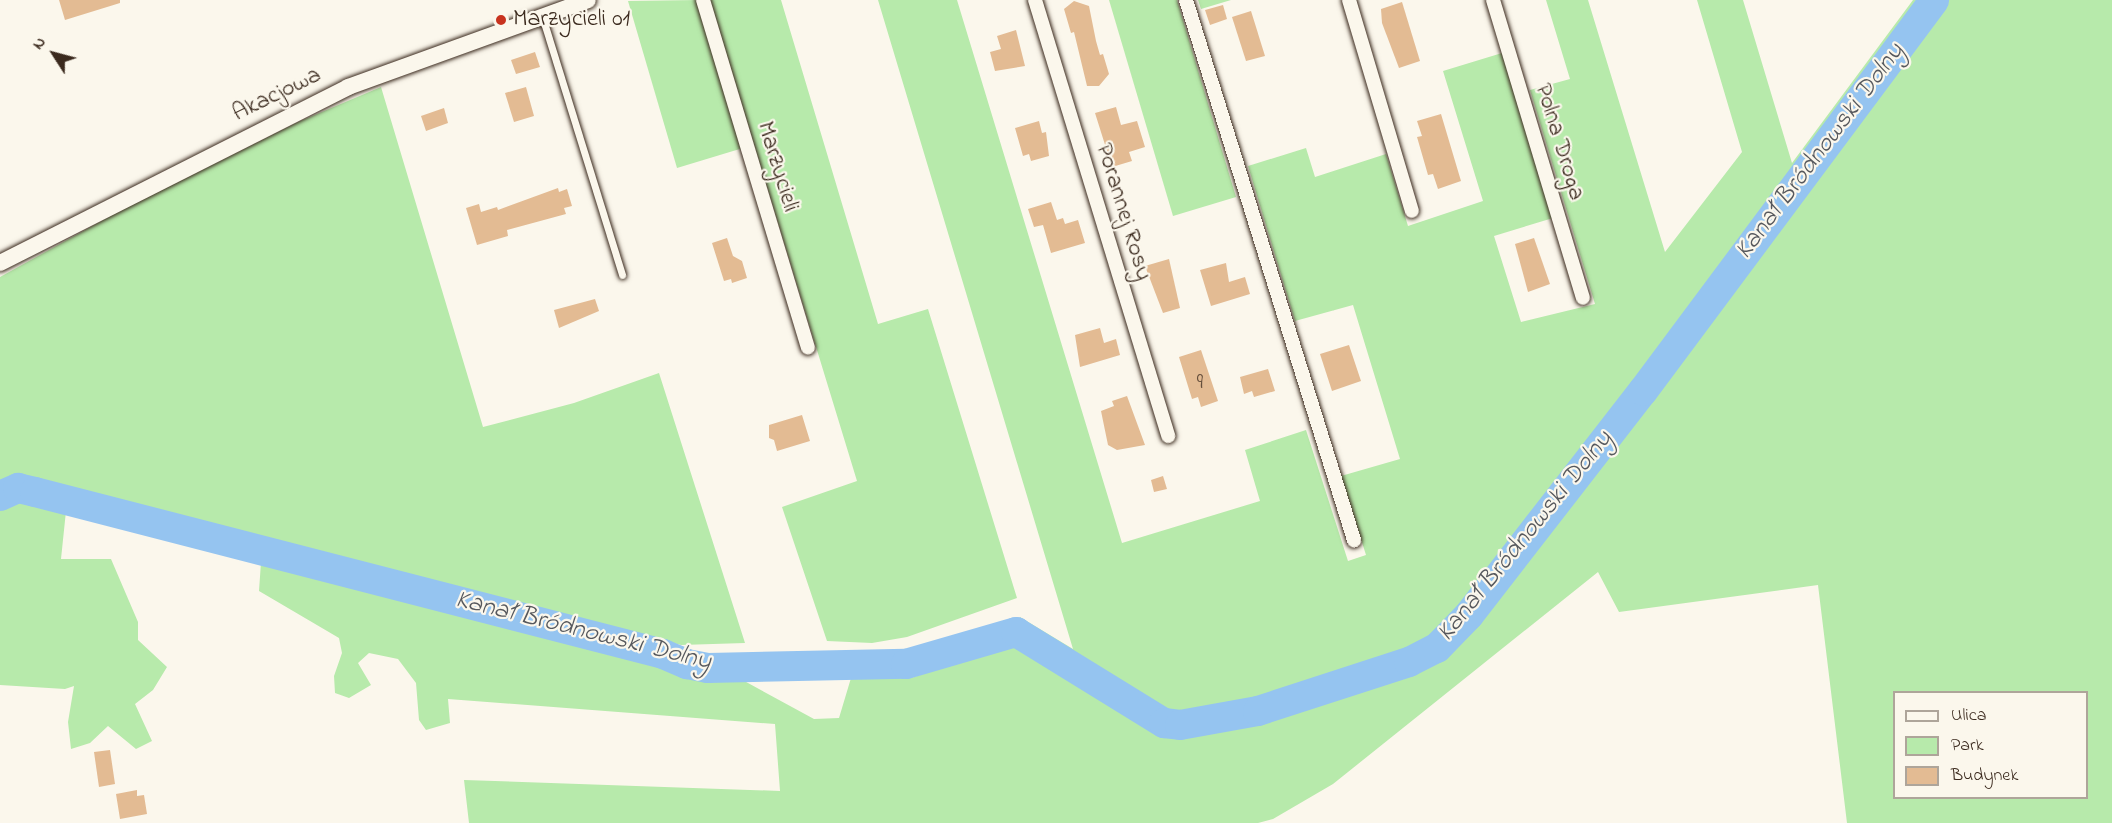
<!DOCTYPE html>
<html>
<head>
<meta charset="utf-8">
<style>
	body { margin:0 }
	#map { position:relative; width:2112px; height:823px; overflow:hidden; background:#fbf7ec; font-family:"Indie Flower",sans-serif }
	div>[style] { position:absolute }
	.green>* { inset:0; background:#b7eaab }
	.river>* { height:30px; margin:-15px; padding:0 15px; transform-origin:15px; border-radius:15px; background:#95c4f0 }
	.building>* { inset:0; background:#e3bb93 }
	.roads { filter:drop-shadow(0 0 2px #3b2a1e) drop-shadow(0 0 2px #3b2a1e) }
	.service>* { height:7px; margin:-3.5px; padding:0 3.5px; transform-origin:3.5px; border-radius:3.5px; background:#fbf7ec }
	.minor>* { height:14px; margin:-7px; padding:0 7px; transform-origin:7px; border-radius:7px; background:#fbf7ec }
	.tertiary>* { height:16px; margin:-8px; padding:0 8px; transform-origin:8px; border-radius:8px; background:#fbf7ec }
	.dots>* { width:16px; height:16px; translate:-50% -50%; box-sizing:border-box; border:3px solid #fbf7ec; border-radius:50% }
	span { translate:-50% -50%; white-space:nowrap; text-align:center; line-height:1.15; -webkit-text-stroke:4.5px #fbf7ec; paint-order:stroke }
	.number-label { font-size:21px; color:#654e3b }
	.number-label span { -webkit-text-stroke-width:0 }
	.poi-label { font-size:24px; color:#3b2a1e }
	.left { translate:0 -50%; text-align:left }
	.street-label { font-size:24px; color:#3b2a1e }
	.water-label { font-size:26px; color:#56585d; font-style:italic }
	.legend { position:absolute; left:1893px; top:691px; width:195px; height:108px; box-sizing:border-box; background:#fbf7ec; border:2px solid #aea59a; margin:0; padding:8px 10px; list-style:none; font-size:18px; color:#3b2a1e }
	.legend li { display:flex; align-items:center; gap:12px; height:30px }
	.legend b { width:30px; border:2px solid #aea59a }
	.north { position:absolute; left:24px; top:24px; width:60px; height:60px; -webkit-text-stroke:4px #fbf7ec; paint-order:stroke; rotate:306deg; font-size:16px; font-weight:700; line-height:24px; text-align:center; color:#3b2a1e }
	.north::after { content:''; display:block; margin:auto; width:21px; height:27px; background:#3b2a1e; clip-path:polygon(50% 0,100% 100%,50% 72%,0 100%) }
</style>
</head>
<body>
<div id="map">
	<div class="green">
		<i style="clip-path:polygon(698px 0,743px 148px,677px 168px,628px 1px)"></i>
		<i style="clip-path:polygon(710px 0,781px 0,878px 324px,928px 309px,1017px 598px,907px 637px,872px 643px,827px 641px,782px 507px,857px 481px)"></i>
		<i style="clip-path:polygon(evenodd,878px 0,957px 0,1122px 543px,1260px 501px,1245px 450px,1306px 430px,1348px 561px,1366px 555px,1341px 476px,1400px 459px,1353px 305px,1295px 321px,1248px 166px,1306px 148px,1315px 177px,1386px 154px,1408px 226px,1483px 201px,1443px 71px,1502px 53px,1553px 218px,1494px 236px,1521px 322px,1595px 304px,1530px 90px,1570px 79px,1546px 0,1588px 0,1665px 252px,1742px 152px,1697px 0,1743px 0,1792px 163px,1913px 0,2112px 0,2112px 823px,1847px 823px,1818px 585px,1619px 612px,1598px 572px,1333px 784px,1273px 819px,1258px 823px,469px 823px,464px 780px,780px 791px,775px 724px,448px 699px,450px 723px,426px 730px,419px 720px,416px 683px,398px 659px,369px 653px,358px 663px,371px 685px,349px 698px,335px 693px,334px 676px,342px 653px,339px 638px,259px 591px,261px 562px,66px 511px,61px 559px,111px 559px,138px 622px,138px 640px,167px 667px,153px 690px,135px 704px,152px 741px,136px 749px,108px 726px,90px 743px,71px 749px,68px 722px,74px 686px,65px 689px,0 685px,0 277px,116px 213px,298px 122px,381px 87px,483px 427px,574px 403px,659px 373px,745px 643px,681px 645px,645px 636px,646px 662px,737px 677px,814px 719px,839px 718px,851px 678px,911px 678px,1017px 642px,1020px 617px,1073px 649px,878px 0,1894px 692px,2086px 692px,2086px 798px,1894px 798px,1894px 692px)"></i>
		<i style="clip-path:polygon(1109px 0,1177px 0,1236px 197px,1173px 216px)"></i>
		<i style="clip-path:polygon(1198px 0,1231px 0,1201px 9px)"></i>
	</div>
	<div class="river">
		<i style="left:0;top:496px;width:20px;rotate:-24deg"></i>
		<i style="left:18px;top:488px;width:17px;rotate:13deg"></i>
		<i style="left:35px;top:492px;width:649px;rotate:14.46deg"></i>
		<i style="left:663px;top:654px;width:26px;rotate:23deg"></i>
		<i style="left:687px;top:664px;width:21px;rotate:11deg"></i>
		<i style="left:708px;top:668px;width:198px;rotate:-1.2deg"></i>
		<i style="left:906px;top:664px;width:115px;rotate:-16.2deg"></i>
		<i style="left:1016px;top:632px;width:174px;rotate:31.6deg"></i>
		<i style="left:1164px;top:723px;width:16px;rotate:7deg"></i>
		<i style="left:1180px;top:725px;width:79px;rotate:-10.2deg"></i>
		<i style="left:1258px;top:711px;width:159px;rotate:-18deg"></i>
		<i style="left:1409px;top:662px;width:31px;rotate:-27deg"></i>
		<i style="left:1437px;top:648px;width:46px;rotate:-45.9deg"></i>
		<i style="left:1469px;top:615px;width:284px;rotate:-52.2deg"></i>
		<i style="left:1643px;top:391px;width:487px;rotate:-53.3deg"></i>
	</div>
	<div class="building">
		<i style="clip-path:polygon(59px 0,120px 0,120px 3px,65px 20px)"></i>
		<i style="clip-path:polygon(1074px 1px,1089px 6px,1096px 41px,1100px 55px,1103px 54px,1109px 74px,1099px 86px,1087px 86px,1074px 32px,1071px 33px,1064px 9px)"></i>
		<i style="clip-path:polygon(1402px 2px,1420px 61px,1399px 68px,1382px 23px,1381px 9px)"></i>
		<i style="clip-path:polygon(1223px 5px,1227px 19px,1210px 25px,1205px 10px)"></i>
		<i style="clip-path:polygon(1251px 11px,1265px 56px,1246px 61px,1232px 17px)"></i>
		<i style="clip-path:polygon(1016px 30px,1025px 66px,995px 71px,990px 52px,1001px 49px,997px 36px)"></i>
		<i style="clip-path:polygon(535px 52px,540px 67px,516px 74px,511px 60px)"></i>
		<i style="clip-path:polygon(526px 87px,534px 116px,514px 122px,505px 93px)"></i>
		<i style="clip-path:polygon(1116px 107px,1121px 125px,1137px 121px,1145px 147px,1129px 152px,1132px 161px,1112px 167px,1095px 113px)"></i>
		<i style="clip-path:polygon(444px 108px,448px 123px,426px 131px,421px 116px)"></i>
		<i style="clip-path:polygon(1441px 114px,1461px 181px,1438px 189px,1433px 174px,1428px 175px,1417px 137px,1422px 136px,1417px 121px)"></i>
		<i style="clip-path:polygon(1039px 121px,1042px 133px,1046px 132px,1049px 156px,1031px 161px,1029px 154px,1023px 156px,1015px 128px)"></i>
		<i style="clip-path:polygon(558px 188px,559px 192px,567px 189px,572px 206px,564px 208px,566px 214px,507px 230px,508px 236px,477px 245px,466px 208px,479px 204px,481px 212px,497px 207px,498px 210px)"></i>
		<i style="clip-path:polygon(1051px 202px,1057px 220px,1063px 218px,1065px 224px,1078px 220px,1085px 243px,1051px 253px,1043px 225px,1034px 227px,1028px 209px)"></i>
		<i style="clip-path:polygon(727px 238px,733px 256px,742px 261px,747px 278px,732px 283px,731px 279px,724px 281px,712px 243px)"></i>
		<i style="clip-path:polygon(1534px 238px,1550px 284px,1528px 292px,1515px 244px)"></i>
		<i style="clip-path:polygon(1169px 259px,1180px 308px,1163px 313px,1145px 266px)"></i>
		<i style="clip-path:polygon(1226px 263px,1229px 282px,1245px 277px,1250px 294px,1211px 306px,1200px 270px)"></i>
		<i style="clip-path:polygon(595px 299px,599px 311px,559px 328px,554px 310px)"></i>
		<i style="clip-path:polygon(1100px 328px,1104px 343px,1116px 339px,1120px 355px,1080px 367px,1075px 335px)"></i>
		<i style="clip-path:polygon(1349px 345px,1361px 381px,1332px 391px,1320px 354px)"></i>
		<i style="clip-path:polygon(1201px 350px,1218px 401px,1201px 407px,1198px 397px,1192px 399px,1179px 357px)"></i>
		<i style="clip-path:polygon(1268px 369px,1275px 391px,1254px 397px,1252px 391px,1244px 394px,1240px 377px)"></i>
		<i style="clip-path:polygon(1127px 396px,1145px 445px,1117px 450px,1108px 445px,1101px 411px,1114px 406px,1112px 401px)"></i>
		<i style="clip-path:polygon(802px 415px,810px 441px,777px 451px,774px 440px,769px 438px,769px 425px)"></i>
		<i style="clip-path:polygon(1163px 476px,1167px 489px,1154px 492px,1151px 480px)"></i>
		<i style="clip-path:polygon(110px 750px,115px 784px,99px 787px,94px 752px)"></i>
		<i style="clip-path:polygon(137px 790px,137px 796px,144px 795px,147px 814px,120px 819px,116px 794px)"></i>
	</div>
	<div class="roads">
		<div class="service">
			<i style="left:542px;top:16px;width:271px;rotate:72.8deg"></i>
		</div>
		<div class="minor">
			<i style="left:703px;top:0;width:363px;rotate:73.2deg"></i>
			<i style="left:1035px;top:0;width:456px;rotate:73deg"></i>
			<i style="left:1186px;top:0;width:566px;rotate:72.72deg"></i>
			<i style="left:1349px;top:0;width:220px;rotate:73.4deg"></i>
			<i style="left:1493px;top:0;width:311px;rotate:73.2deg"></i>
		</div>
		<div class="tertiary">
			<i style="left:0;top:263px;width:390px;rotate:-26.8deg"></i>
			<i style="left:348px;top:87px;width:255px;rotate:-19.9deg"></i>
		</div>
	</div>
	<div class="dots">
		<i style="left:501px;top:20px;background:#c8321e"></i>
	</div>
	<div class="number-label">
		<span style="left:1200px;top:383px">9</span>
	</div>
	<div class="poi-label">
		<span class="left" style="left:513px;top:20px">Marzycieli 01</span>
	</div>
	<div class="street-label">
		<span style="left:277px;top:95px;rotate:-26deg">Akacjowa</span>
		<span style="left:1559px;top:142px;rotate:73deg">Polna Droga</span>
		<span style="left:777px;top:167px;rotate:73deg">Marzycieli</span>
		<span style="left:1123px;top:212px;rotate:73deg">Porannej Rosy</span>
	</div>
	<div class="water-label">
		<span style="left:1821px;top:152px;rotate:-53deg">Kanał Bródnowski Dolny</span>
		<span style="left:1526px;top:537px;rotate:-51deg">Kanał Bródnowski Dolny</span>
		<span style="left:583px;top:632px;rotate:14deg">Kanał Bródnowski Dolny</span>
	</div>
	<ul class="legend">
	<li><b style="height:8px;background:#fbf7ec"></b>Ulica</li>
	<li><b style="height:16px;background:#b7eaab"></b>Park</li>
	<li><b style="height:16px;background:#e3bb93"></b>Budynek</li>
	</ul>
	<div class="north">N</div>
</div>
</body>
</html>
